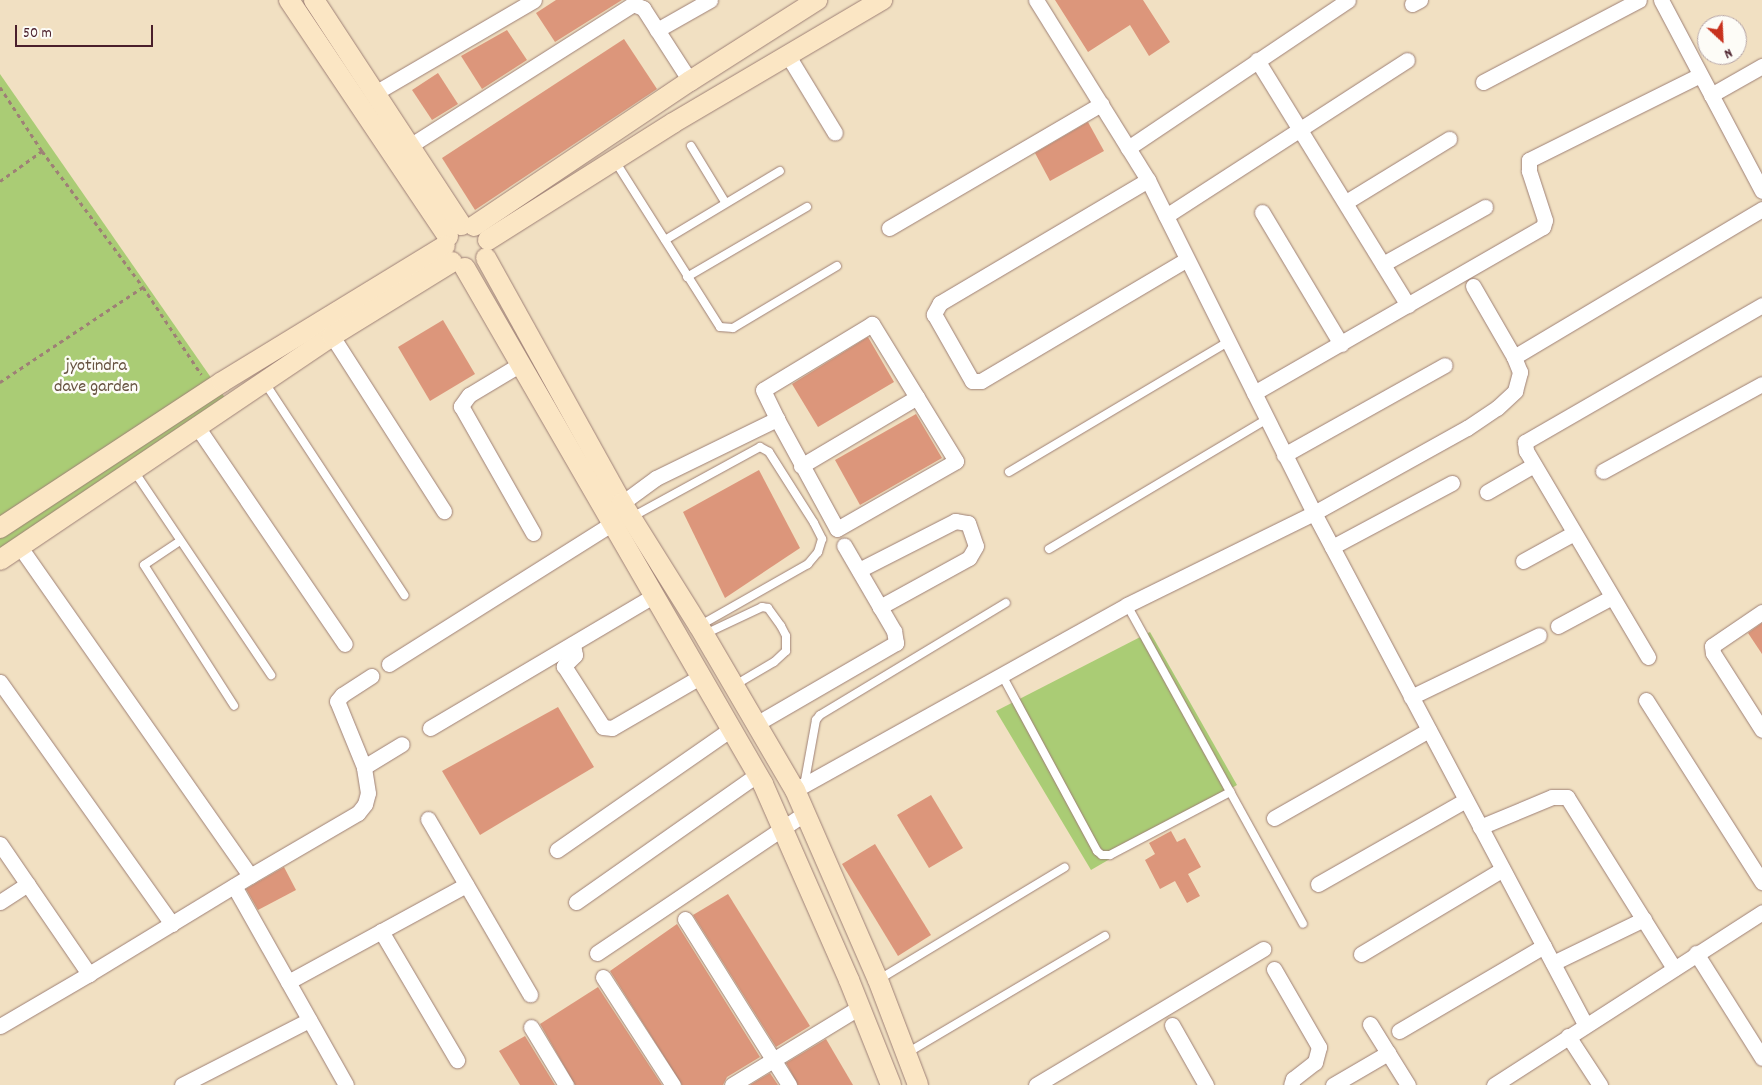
<!DOCTYPE html>
<html>
<head>
<meta charset="utf-8">
<style>
	body { margin:0 }
	#map { position:relative; width:1762px; height:1085px; overflow:hidden; background:#f1e0c2; font-family:Dekko,sans-serif }
	div>[style] { position:absolute }
	.green>* { inset:0; background:#aacc75 }
	.building>* { inset:0; background:#dc967b }
	.path>* { height:3px; margin-top:-1.5px; transform-origin:0; background:repeating-linear-gradient(90deg,#9e8076 0 4px,transparent 0 8px) }
	.roads { filter:drop-shadow(0 0 1px #9e8076) drop-shadow(0 0 1px #9e8076) }
	.lane>* { height:8px; margin:-4px; padding:0 4px; transform-origin:4px; border-radius:4px; background:#fff }
	.street>* { height:15px; margin:-7.5px; padding:0 7.5px; transform-origin:7.5px; border-radius:7.5px; background:#fff }
	.secondary>* { height:20px; margin:-10px; padding:0 10px; transform-origin:10px; border-radius:10px; background:#fbe6c4 }
	span { translate:-50% -50%; white-space:nowrap; text-align:center; line-height:1.15; -webkit-text-stroke:5px #fdfcf7; paint-order:stroke }
	.park-label { font-size:18px; color:#675341 }
	.north { position:absolute; left:1697px; top:15px; width:50px; height:50px; box-sizing:border-box; background:#fdfcf7; border:1px solid #b5a4a5; border-radius:50%; rotate:155deg; font-size:14px; font-weight:700; line-height:20px; text-align:center; color:#4a1f2b }
	.north::after { content:''; display:block; margin:auto; width:18px; height:22px; background:#c8321e; clip-path:polygon(50% 0,100% 100%,50% 72%,0 100%) }
	.scale { position:absolute; left:15px; top:25px; width:138px; height:22px; box-sizing:border-box; border:2px solid #4a1f2b; border-top:0; padding-left:6px; font-size:15px; line-height:18px; white-space:nowrap; color:#4a1f2b; -webkit-text-stroke:4px #fdfcf7; paint-order:stroke }
</style>
</head>
<body>
<div id="map">
	<div class="green">
		<i style="clip-path:polygon(0 74px,230px 405px,0 558px)"></i>
		<i style="clip-path:polygon(1150px 632px,1237px 785px,1091px 870px,996px 711px)"></i>
	</div>
	<div class="building">
		<i style="clip-path:polygon(556px 0,622px 0,555px 42px,536px 13px)"></i>
		<i style="clip-path:polygon(1055px 0,1143px 0,1170px 42px,1149px 56px,1130px 25px,1088px 52px)"></i>
		<i style="clip-path:polygon(507px 30px,527px 60px,482px 89px,461px 56px)"></i>
		<i style="clip-path:polygon(624px 39px,657px 89px,475px 210px,442px 158px)"></i>
		<i style="clip-path:polygon(438px 73px,458px 104px,432px 120px,412px 90px)"></i>
		<i style="clip-path:polygon(1088px 122px,1104px 151px,1050px 181px,1035px 153px)"></i>
		<i style="clip-path:polygon(443px 320px,475px 374px,430px 401px,398px 347px)"></i>
		<i style="clip-path:polygon(868px 337px,894px 382px,818px 427px,792px 384px)"></i>
		<i style="clip-path:polygon(916px 414px,942px 458px,860px 505px,835px 460px)"></i>
		<i style="clip-path:polygon(759px 470px,800px 548px,725px 598px,683px 512px)"></i>
		<i style="clip-path:polygon(1762px 623px,1762px 654px,1748px 633px)"></i>
		<i style="clip-path:polygon(558px 707px,594px 767px,480px 835px,442px 771px)"></i>
		<i style="clip-path:polygon(931px 795px,963px 848px,929px 868px,897px 815px)"></i>
		<i style="clip-path:polygon(1171px 831px,1177px 842px,1185px 838px,1201px 867px,1188px 874px,1200px 896px,1187px 903px,1175px 881px,1160px 889px,1145px 860px,1155px 854px,1149px 843px)"></i>
		<i style="clip-path:polygon(875px 844px,931px 935px,898px 956px,842px 864px)"></i>
		<i style="clip-path:polygon(284px 867px,296px 890px,258px 910px,246px 889px)"></i>
		<i style="clip-path:polygon(728px 894px,810px 1026px,776px 1047px,693px 915px)"></i>
		<i style="clip-path:polygon(677px 924px,760px 1057px,727px 1077px,723px 1085px,682px 1085px,610px 971px)"></i>
		<i style="clip-path:polygon(598px 987px,662px 1085px,575px 1085px,540px 1024px)"></i>
		<i style="clip-path:polygon(525px 1036px,555px 1085px,520px 1085px,499px 1051px)"></i>
		<i style="clip-path:polygon(826px 1039px,853px 1085px,798px 1085px,786px 1063px)"></i>
		<i style="clip-path:polygon(770px 1073px,778px 1085px,750px 1085px)"></i>
	</div>
	<div class="path">
		<i style="left:0;top:87px;width:77px;rotate:56.7deg"></i>
		<i style="left:0;top:181px;width:52px;rotate:-35.5deg"></i>
		<i style="left:42px;top:151px;width:169px;rotate:53.4deg"></i>
		<i style="left:143px;top:287px;width:172px;rotate:146.4deg"></i>
		<i style="left:143px;top:287px;width:105px;rotate:56.3deg"></i>
	</div>
	<div class="roads">
		<div class="lane">
			<i style="left:691px;top:146px;width:66px;rotate:58.7deg"></i>
			<i style="left:615px;top:161px;width:196px;rotate:57.7deg"></i>
			<i style="left:720px;top:327px;width:13px;rotate:4deg"></i>
			<i style="left:733px;top:328px;width:121px;rotate:-30.8deg"></i>
			<i style="left:665px;top:240px;width:134px;rotate:-31deg"></i>
			<i style="left:687px;top:277px;width:139px;rotate:-30.3deg"></i>
			<i style="left:265px;top:383px;width:254px;rotate:56.7deg"></i>
			<i style="left:134px;top:471px;width:246px;rotate:56.1deg"></i>
			<i style="left:1009px;top:472px;width:255px;rotate:-30.7deg"></i>
			<i style="left:632px;top:517px;width:146px;rotate:-28.7deg"></i>
			<i style="left:760px;top:447px;width:10px;rotate:29deg"></i>
			<i style="left:769px;top:452px;width:84px;rotate:57.6deg"></i>
			<i style="left:814px;top:523px;width:18px;rotate:63deg"></i>
			<i style="left:822px;top:539px;width:14px;rotate:107deg"></i>
			<i style="left:818px;top:552px;width:16px;rotate:130deg"></i>
			<i style="left:808px;top:564px;width:125px;rotate:150.4deg"></i>
			<i style="left:180px;top:541px;width:43px;rotate:146.3deg"></i>
			<i style="left:144px;top:565px;width:167px;rotate:57.4deg"></i>
			<i style="left:1049px;top:549px;width:254px;rotate:-30.8deg"></i>
			<i style="left:1127px;top:605px;width:364px;rotate:61.1deg"></i>
			<i style="left:705px;top:634px;width:63px;rotate:-25.3deg"></i>
			<i style="left:762px;top:607px;width:6px;rotate:9deg"></i>
			<i style="left:768px;top:608px;width:22px;rotate:54deg"></i>
			<i style="left:781px;top:626px;width:11px;rotate:63deg"></i>
			<i style="left:786px;top:636px;width:15px;rotate:90deg"></i>
			<i style="left:786px;top:651px;width:16px;rotate:137deg"></i>
			<i style="left:774px;top:662px;width:45px;rotate:149.5deg"></i>
			<i style="left:1003px;top:677px;width:198px;rotate:61.6deg"></i>
			<i style="left:1097px;top:851px;width:6px;rotate:39deg"></i>
			<i style="left:1102px;top:855px;width:8px"></i>
			<i style="left:1110px;top:855px;width:136px;rotate:-27.7deg"></i>
			<i style="left:804px;top:786px;width:67px;rotate:-79.7deg"></i>
			<i style="left:816px;top:720px;width:6px;rotate:-51deg"></i>
			<i style="left:820px;top:715px;width:217px;rotate:-31.1deg"></i>
			<i style="left:878px;top:980px;width:218px;rotate:-31.1deg"></i>
			<i style="left:907px;top:1053px;width:230px;rotate:-30.6deg"></i>
		</div>
		<div class="street">
			<i style="left:1036px;top:0;width:212px;rotate:58.1deg"></i>
			<i style="left:1148px;top:180px;width:372px;rotate:63.5deg"></i>
			<i style="left:1314px;top:513px;width:578px;rotate:62.06deg"></i>
			<i style="left:1661px;top:0;width:216px;rotate:62.1deg"></i>
			<i style="left:1412px;top:4px;width:9px;rotate:-27deg"></i>
			<i style="left:657px;top:30px;width:61px;rotate:-29.5deg"></i>
			<i style="left:787px;top:54px;width:92px;rotate:58.7deg"></i>
			<i style="left:1257px;top:60px;width:288px;rotate:58.4deg"></i>
			<i style="left:1483px;top:82px;width:176px;rotate:-27.7deg"></i>
			<i style="left:375px;top:93px;width:184px;rotate:-30.3deg"></i>
			<i style="left:1711px;top:95px;width:59px;rotate:-29.6deg"></i>
			<i style="left:411px;top:145px;width:263px;rotate:-32.4deg"></i>
			<i style="left:633px;top:4px;width:11px;rotate:22deg"></i>
			<i style="left:643px;top:8px;width:87px;rotate:57.2deg"></i>
			<i style="left:1128px;top:148px;width:265px;rotate:-33.9deg"></i>
			<i style="left:1148px;top:180px;width:242px;rotate:149.4deg"></i>
			<i style="left:940px;top:303px;width:13px;rotate:119deg"></i>
			<i style="left:934px;top:314px;width:77px;rotate:60.4deg"></i>
			<i style="left:972px;top:381px;width:9px"></i>
			<i style="left:981px;top:381px;width:239px;rotate:-30.6deg"></i>
			<i style="left:1346px;top:202px;width:121px;rotate:-31.5deg"></i>
			<i style="left:1262px;top:212px;width:154px;rotate:59.1deg"></i>
			<i style="left:1166px;top:216px;width:287px;rotate:-32.9deg"></i>
			<i style="left:889px;top:228px;width:246px;rotate:-30.3deg"></i>
			<i style="left:1383px;top:264px;width:117px;rotate:-29.2deg"></i>
			<i style="left:1473px;top:286px;width:82px;rotate:60deg"></i>
			<i style="left:1514px;top:357px;width:289px;rotate:-30.8deg"></i>
			<i style="left:332px;top:336px;width:208px;rotate:57.4deg"></i>
			<i style="left:519px;top:365px;width:58px;rotate:149deg"></i>
			<i style="left:469px;top:395px;width:14px;rotate:126deg"></i>
			<i style="left:461px;top:406px;width:146px;rotate:60.4deg"></i>
			<i style="left:1254px;top:393px;width:333px;rotate:-29.9deg"></i>
			<i style="left:1543px;top:227px;width:7px;rotate:-74deg"></i>
			<i style="left:1545px;top:220px;width:52px;rotate:-108.1deg"></i>
			<i style="left:1529px;top:171px;width:11px;rotate:-90deg"></i>
			<i style="left:1529px;top:160px;width:191px;rotate:-26.4deg"></i>
			<i style="left:198px;top:428px;width:261px;rotate:55.8deg"></i>
			<i style="left:1284px;top:455px;width:184px;rotate:-29.2deg"></i>
			<i style="left:801px;top:466px;width:135px;rotate:-30.7deg"></i>
			<i style="left:1603px;top:471px;width:181px;rotate:-28.7deg"></i>
			<i style="left:1487px;top:492px;width:54px;rotate:-29.9deg"></i>
			<i style="left:622px;top:503px;width:42px;rotate:-36.3deg"></i>
			<i style="left:656px;top:478px;width:135px;rotate:-26deg"></i>
			<i style="left:777px;top:419px;width:125px;rotate:61.4deg"></i>
			<i style="left:837px;top:529px;width:137px;rotate:-29.7deg"></i>
			<i style="left:956px;top:461px;width:161px;rotate:-121.5deg"></i>
			<i style="left:872px;top:324px;width:127px;rotate:148.8deg"></i>
			<i style="left:763px;top:390px;width:32px;rotate:64deg"></i>
			<i style="left:20px;top:547px;width:401px;rotate:55deg"></i>
			<i style="left:250px;top:876px;width:188px;rotate:148.7deg"></i>
			<i style="left:1332px;top:547px;width:136px;rotate:-28.1deg"></i>
			<i style="left:1523px;top:561px;width:58px;rotate:-28.8deg"></i>
			<i style="left:859px;top:570px;width:108px;rotate:-27deg"></i>
			<i style="left:955px;top:521px;width:13px;rotate:9deg"></i>
			<i style="left:968px;top:523px;width:24px;rotate:71deg"></i>
			<i style="left:976px;top:546px;width:14px;rotate:120deg"></i>
			<i style="left:969px;top:558px;width:102px;rotate:151.2deg"></i>
			<i style="left:1762px;top:612px;width:60px;rotate:145.8deg"></i>
			<i style="left:1712px;top:646px;width:7px;rotate:82deg"></i>
			<i style="left:1713px;top:653px;width:91px;rotate:57.5deg"></i>
			<i style="left:1558px;top:626px;width:61px;rotate:-28.2deg"></i>
			<i style="left:573px;top:644px;width:11px;rotate:80deg"></i>
			<i style="left:575px;top:655px;width:16px;rotate:135deg"></i>
			<i style="left:564px;top:666px;width:72px;rotate:57.4deg"></i>
			<i style="left:603px;top:727px;width:9px;rotate:6deg"></i>
			<i style="left:612px;top:728px;width:102px;rotate:-30.1deg"></i>
			<i style="left:1648px;top:657px;width:239px;rotate:-120.6deg"></i>
			<i style="left:1526px;top:451px;width:9px;rotate:-96deg"></i>
			<i style="left:1525px;top:442px;width:274px;rotate:-30deg"></i>
			<i style="left:389px;top:664px;width:262px;rotate:-32.2deg"></i>
			<i style="left:0;top:682px;width:297px;rotate:54.6deg"></i>
			<i style="left:1411px;top:697px;width:142px;rotate:-25.8deg"></i>
			<i style="left:1646px;top:700px;width:216px;rotate:57.5deg"></i>
			<i style="left:756px;top:724px;width:162px;rotate:-30.1deg"></i>
			<i style="left:896px;top:643px;width:12px;rotate:-99deg"></i>
			<i style="left:894px;top:631px;width:99px;rotate:-120.2deg"></i>
			<i style="left:430px;top:728px;width:259px;rotate:-30.6deg"></i>
			<i style="left:364px;top:767px;width:71px;rotate:-112.2deg"></i>
			<i style="left:337px;top:701px;width:8px;rotate:-50deg"></i>
			<i style="left:342px;top:695px;width:35px;rotate:-33deg"></i>
			<i style="left:795px;top:790px;width:380px;rotate:-29.1deg"></i>
			<i style="left:1127px;top:605px;width:208px;rotate:-26.2deg"></i>
			<i style="left:1314px;top:513px;width:175px;rotate:-29.1deg"></i>
			<i style="left:1467px;top:428px;width:36px;rotate:-34deg"></i>
			<i style="left:1497px;top:408px;width:25px;rotate:-43deg"></i>
			<i style="left:1515px;top:391px;width:20px;rotate:-75deg"></i>
			<i style="left:1520px;top:372px;width:16px;rotate:-112deg"></i>
			<i style="left:1274px;top:818px;width:178px;rotate:-29.6deg"></i>
			<i style="left:428px;top:819px;width:203px;rotate:59.8deg"></i>
			<i style="left:1480px;top:827px;width:78px;rotate:-22.6deg"></i>
			<i style="left:1552px;top:797px;width:15px"></i>
			<i style="left:1567px;top:797px;width:202px;rotate:58deg"></i>
			<i style="left:0;top:844px;width:158px;rotate:55.6deg"></i>
			<i style="left:89px;top:974px;width:103px;rotate:149.7deg"></i>
			<i style="left:557px;top:850px;width:212px;rotate:-34.8deg"></i>
			<i style="left:250px;top:876px;width:125px;rotate:-30.3deg"></i>
			<i style="left:358px;top:813px;width:11px;rotate:-52deg"></i>
			<i style="left:365px;top:804px;width:11px;rotate:-75deg"></i>
			<i style="left:368px;top:793px;width:26px;rotate:-99deg"></i>
			<i style="left:364px;top:767px;width:44px;rotate:-31.2deg"></i>
			<i style="left:1318px;top:884px;width:170px;rotate:-29.6deg"></i>
			<i style="left:234px;top:886px;width:228px;rotate:60.6deg"></i>
			<i style="left:0;top:902px;width:33px;rotate:-33deg"></i>
			<i style="left:576px;top:902px;width:221px;rotate:-35.1deg"></i>
			<i style="left:685px;top:919px;width:196px;rotate:57.9deg"></i>
			<i style="left:381px;top:931px;width:150px;rotate:59.5deg"></i>
			<i style="left:597px;top:953px;width:251px;rotate:-33.9deg"></i>
			<i style="left:1696px;top:953px;width:124px;rotate:57.8deg"></i>
			<i style="left:1361px;top:954px;width:165px;rotate:-30.9deg"></i>
			<i style="left:1553px;top:963px;width:101px;rotate:-25.8deg"></i>
			<i style="left:1274px;top:969px;width:90px;rotate:60deg"></i>
			<i style="left:1319px;top:1047px;width:16px;rotate:105deg"></i>
			<i style="left:1315px;top:1062px;width:28px;rotate:142deg"></i>
			<i style="left:1293px;top:1079px;width:6px;rotate:108deg"></i>
			<i style="left:603px;top:977px;width:129px;rotate:57.1deg"></i>
			<i style="left:288px;top:982px;width:203px;rotate:-28.6deg"></i>
			<i style="left:1370px;top:1024px;width:72px;rotate:58.1deg"></i>
			<i style="left:1172px;top:1025px;width:69px;rotate:60.5deg"></i>
			<i style="left:531px;top:1027px;width:68px;rotate:58.9deg"></i>
			<i style="left:1399px;top:1031px;width:168px;rotate:-30.4deg"></i>
			<i style="left:1568px;top:1036px;width:59px;rotate:56.9deg"></i>
			<i style="left:182px;top:1085px;width:143px;rotate:-27.1deg"></i>
			<i style="left:732px;top:1085px;width:150px;rotate:-31.4deg"></i>
			<i style="left:1036px;top:1085px;width:265px;rotate:-30.9deg"></i>
			<i style="left:1333px;top:1085px;width:64px;rotate:-30.2deg"></i>
			<i style="left:1494px;top:1085px;width:319px;rotate:-32.8deg"></i>
		</div>
		<div class="secondary">
			<i style="left:289px;top:0;width:285px;rotate:56.1deg"></i>
			<i style="left:314px;top:0;width:269px;rotate:56.8deg"></i>
			<i style="left:474px;top:226px;width:260px;rotate:-33.9deg"></i>
			<i style="left:690px;top:81px;width:151px;rotate:-32.5deg"></i>
			<i style="left:488px;top:240px;width:219px;rotate:-32.3deg"></i>
			<i style="left:673px;top:123px;width:243px;rotate:-30.5deg"></i>
			<i style="left:486px;top:258px;width:280px;rotate:61deg"></i>
			<i style="left:622px;top:503px;width:145px;rotate:58deg"></i>
			<i style="left:699px;top:626px;width:190px;rotate:59.7deg"></i>
			<i style="left:795px;top:790px;width:207px;rotate:66.4deg"></i>
			<i style="left:878px;top:980px;width:112px;rotate:69.1deg"></i>
			<i style="left:465px;top:268px;width:596px;rotate:59.99deg"></i>
			<i style="left:763px;top:784px;width:214px;rotate:66.3deg"></i>
			<i style="left:849px;top:980px;width:113px;rotate:68.2deg"></i>
			<i style="left:0;top:528px;width:266px;rotate:-33.3deg"></i>
			<i style="left:222px;top:382px;width:261px;rotate:-31.4deg"></i>
			<i style="left:0;top:560px;width:400px;rotate:-34deg"></i>
			<i style="left:332px;top:336px;width:141px;rotate:-31.7deg"></i>
		</div>
	</div>
	<div class="park-label">
		<span style="left:96px;top:378px">jyotindra<br>dave garden</span>
	</div>
	<div class="north">N</div>
	<div class="scale">50 m</div>
</div>
</body>
</html>
